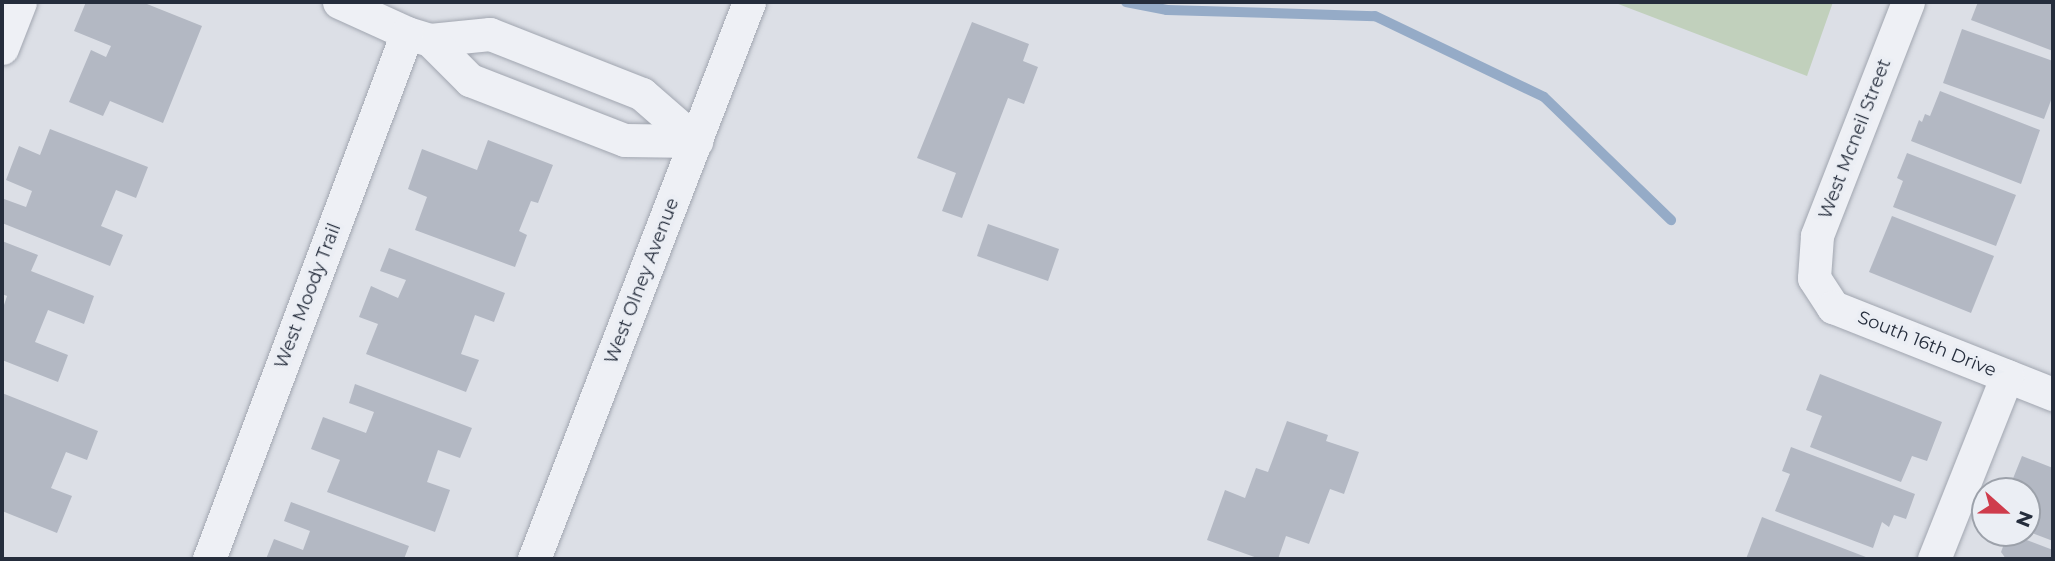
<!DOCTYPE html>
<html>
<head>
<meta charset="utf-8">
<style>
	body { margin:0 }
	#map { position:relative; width:2055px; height:561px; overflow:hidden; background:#dcdfe6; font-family:Montserrat,sans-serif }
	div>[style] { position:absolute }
	.green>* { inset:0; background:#c1d0bc }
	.stream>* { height:10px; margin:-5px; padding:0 5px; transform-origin:5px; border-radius:5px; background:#95abc7 }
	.building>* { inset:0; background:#b3b8c3 }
	.roads { filter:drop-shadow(0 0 2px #a1a6b0) drop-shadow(0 0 2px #a1a6b0) }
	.street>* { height:33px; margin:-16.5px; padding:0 16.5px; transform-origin:16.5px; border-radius:16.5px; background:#eef0f5 }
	span { translate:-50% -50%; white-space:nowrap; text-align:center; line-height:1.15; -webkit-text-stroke:7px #ebeef4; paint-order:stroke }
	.street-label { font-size:18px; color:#252d3c }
	.frame { position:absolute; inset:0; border:4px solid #252d3c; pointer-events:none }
	.north { position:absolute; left:1971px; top:477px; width:70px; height:70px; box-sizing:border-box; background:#ebeef4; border:2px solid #9ca1aa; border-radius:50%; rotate:111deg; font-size:19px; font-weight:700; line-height:28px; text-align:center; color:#252d3c }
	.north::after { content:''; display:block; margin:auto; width:24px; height:32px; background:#cf3c4c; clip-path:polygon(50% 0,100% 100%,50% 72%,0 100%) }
</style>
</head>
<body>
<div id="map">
	<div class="green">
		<i style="clip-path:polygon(1613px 2px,1833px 2px,1807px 76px)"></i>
	</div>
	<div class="stream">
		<i style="left:1126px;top:2px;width:42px;rotate:11deg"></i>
		<i style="left:1167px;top:10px;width:208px;rotate:1.7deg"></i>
		<i style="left:1375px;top:16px;width:187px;rotate:25.6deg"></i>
		<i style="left:1544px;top:97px;width:177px;rotate:44.1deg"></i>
	</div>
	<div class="building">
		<i style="clip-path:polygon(86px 2px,142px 2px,202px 26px,163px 123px,110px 101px,103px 116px,69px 102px,91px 50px,106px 57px,111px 46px,74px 31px)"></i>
		<i style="clip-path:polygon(1978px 2px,2053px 2px,2053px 51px,1971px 20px)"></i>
		<i style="clip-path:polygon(972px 22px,1029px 44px,1023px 61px,1038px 67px,1024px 104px,1008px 98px,962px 218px,942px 211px,956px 173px,917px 158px)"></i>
		<i style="clip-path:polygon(1962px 29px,2053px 61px,2053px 95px,2044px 119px,1943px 83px)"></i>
		<i style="clip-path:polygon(1940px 91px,2040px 130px,2021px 184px,1911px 141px,1919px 120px,1922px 122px,1925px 114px,1930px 116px)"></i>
		<i style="clip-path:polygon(50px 129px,148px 167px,136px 198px,116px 190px,101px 226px,123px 235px,110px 266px,2px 223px,4px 199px,26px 207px,32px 191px,6px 180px,19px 146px,40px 155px)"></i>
		<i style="clip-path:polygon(488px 140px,553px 165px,538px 203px,531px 201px,519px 231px,527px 235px,515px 267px,415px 230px,427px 197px,408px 189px,422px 149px,477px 170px)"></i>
		<i style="clip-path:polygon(1907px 153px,2016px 195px,1996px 246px,1893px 207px,1903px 181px,1897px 178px)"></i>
		<i style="clip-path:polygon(1892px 216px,1994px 256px,1971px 313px,1869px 272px)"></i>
		<i style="clip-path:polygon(988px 224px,1059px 249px,1048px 281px,977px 256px)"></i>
		<i style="clip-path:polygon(2px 241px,38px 255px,31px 271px,94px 296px,84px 324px,48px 310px,35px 342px,68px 355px,58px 382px,2px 360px,2px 311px,7px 296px,2px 294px)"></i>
		<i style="clip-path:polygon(389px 248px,505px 293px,494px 322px,475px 315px,461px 354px,479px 360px,466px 392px,366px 354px,378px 324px,359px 317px,371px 286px,398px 298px,406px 280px,380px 271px)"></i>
		<i style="clip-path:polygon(1820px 374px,1942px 422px,1927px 461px,1912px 456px,1901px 482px,1810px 447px,1822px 416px,1806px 410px)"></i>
		<i style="clip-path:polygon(355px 384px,472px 428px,460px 458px,438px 450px,427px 482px,450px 490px,435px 532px,327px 492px,340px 460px,311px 449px,323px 417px,366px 433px,374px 412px,349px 403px)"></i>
		<i style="clip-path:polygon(2px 393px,98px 431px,87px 460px,66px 452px,51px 488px,72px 496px,57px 533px,2px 511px)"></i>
		<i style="clip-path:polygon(1287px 421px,1328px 435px,1326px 441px,1359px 452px,1344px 494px,1330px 489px,1309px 544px,1286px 536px,1278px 559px,1260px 559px,1207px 540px,1225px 490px,1245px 498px,1256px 468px,1268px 472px)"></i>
		<i style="clip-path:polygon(1791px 447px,1915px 494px,1906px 519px,1894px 515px,1889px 527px,1882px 522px,1873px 548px,1775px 511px,1790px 474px,1782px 471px)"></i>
		<i style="clip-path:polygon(2022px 456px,2053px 468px,2053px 541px,2027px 531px,2027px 491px,2008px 491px)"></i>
		<i style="clip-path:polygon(291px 502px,409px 546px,404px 559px,266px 559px,274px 539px,303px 550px,310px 531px,284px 521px)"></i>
		<i style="clip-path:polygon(1762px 517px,1871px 559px,1746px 559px)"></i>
		<i style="clip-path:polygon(2008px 533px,2053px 550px,2053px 559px,2006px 559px,2001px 552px)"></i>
	</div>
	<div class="roads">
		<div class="street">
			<i style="left:339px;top:2px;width:75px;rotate:24.5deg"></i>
			<i style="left:407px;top:33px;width:24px;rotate:17deg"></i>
			<i style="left:430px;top:40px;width:60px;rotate:-5.7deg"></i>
			<i style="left:490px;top:34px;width:163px;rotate:21.5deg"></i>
			<i style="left:642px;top:94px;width:72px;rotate:41deg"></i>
			<i style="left:1908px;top:2px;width:251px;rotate:111.3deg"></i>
			<i style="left:1817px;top:236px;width:42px;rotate:94.1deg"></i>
			<i style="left:1814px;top:278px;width:35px;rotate:57deg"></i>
			<i style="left:1833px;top:307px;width:237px;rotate:21.6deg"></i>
			<i style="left:430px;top:40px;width:57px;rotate:45deg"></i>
			<i style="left:470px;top:80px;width:166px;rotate:21.2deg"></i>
			<i style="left:625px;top:140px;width:71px;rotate:0.8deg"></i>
			<i style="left:2px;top:48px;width:49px;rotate:-68.6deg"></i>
			<i style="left:209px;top:559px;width:562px;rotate:-69.37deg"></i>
			<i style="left:534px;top:559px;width:597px;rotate:-68.89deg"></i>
			<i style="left:1934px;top:559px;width:197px;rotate:-68.3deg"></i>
		</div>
	</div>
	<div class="street-label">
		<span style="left:1855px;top:139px;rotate:-69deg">West Mcneil Street</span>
		<span style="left:642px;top:281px;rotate:-69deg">West Olney Avenue</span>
		<span style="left:308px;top:296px;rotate:-69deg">West Moody Trail</span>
		<span style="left:1927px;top:344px;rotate:22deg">South 16th Drive</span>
	</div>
	<div class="frame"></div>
	<div class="north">N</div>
</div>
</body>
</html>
